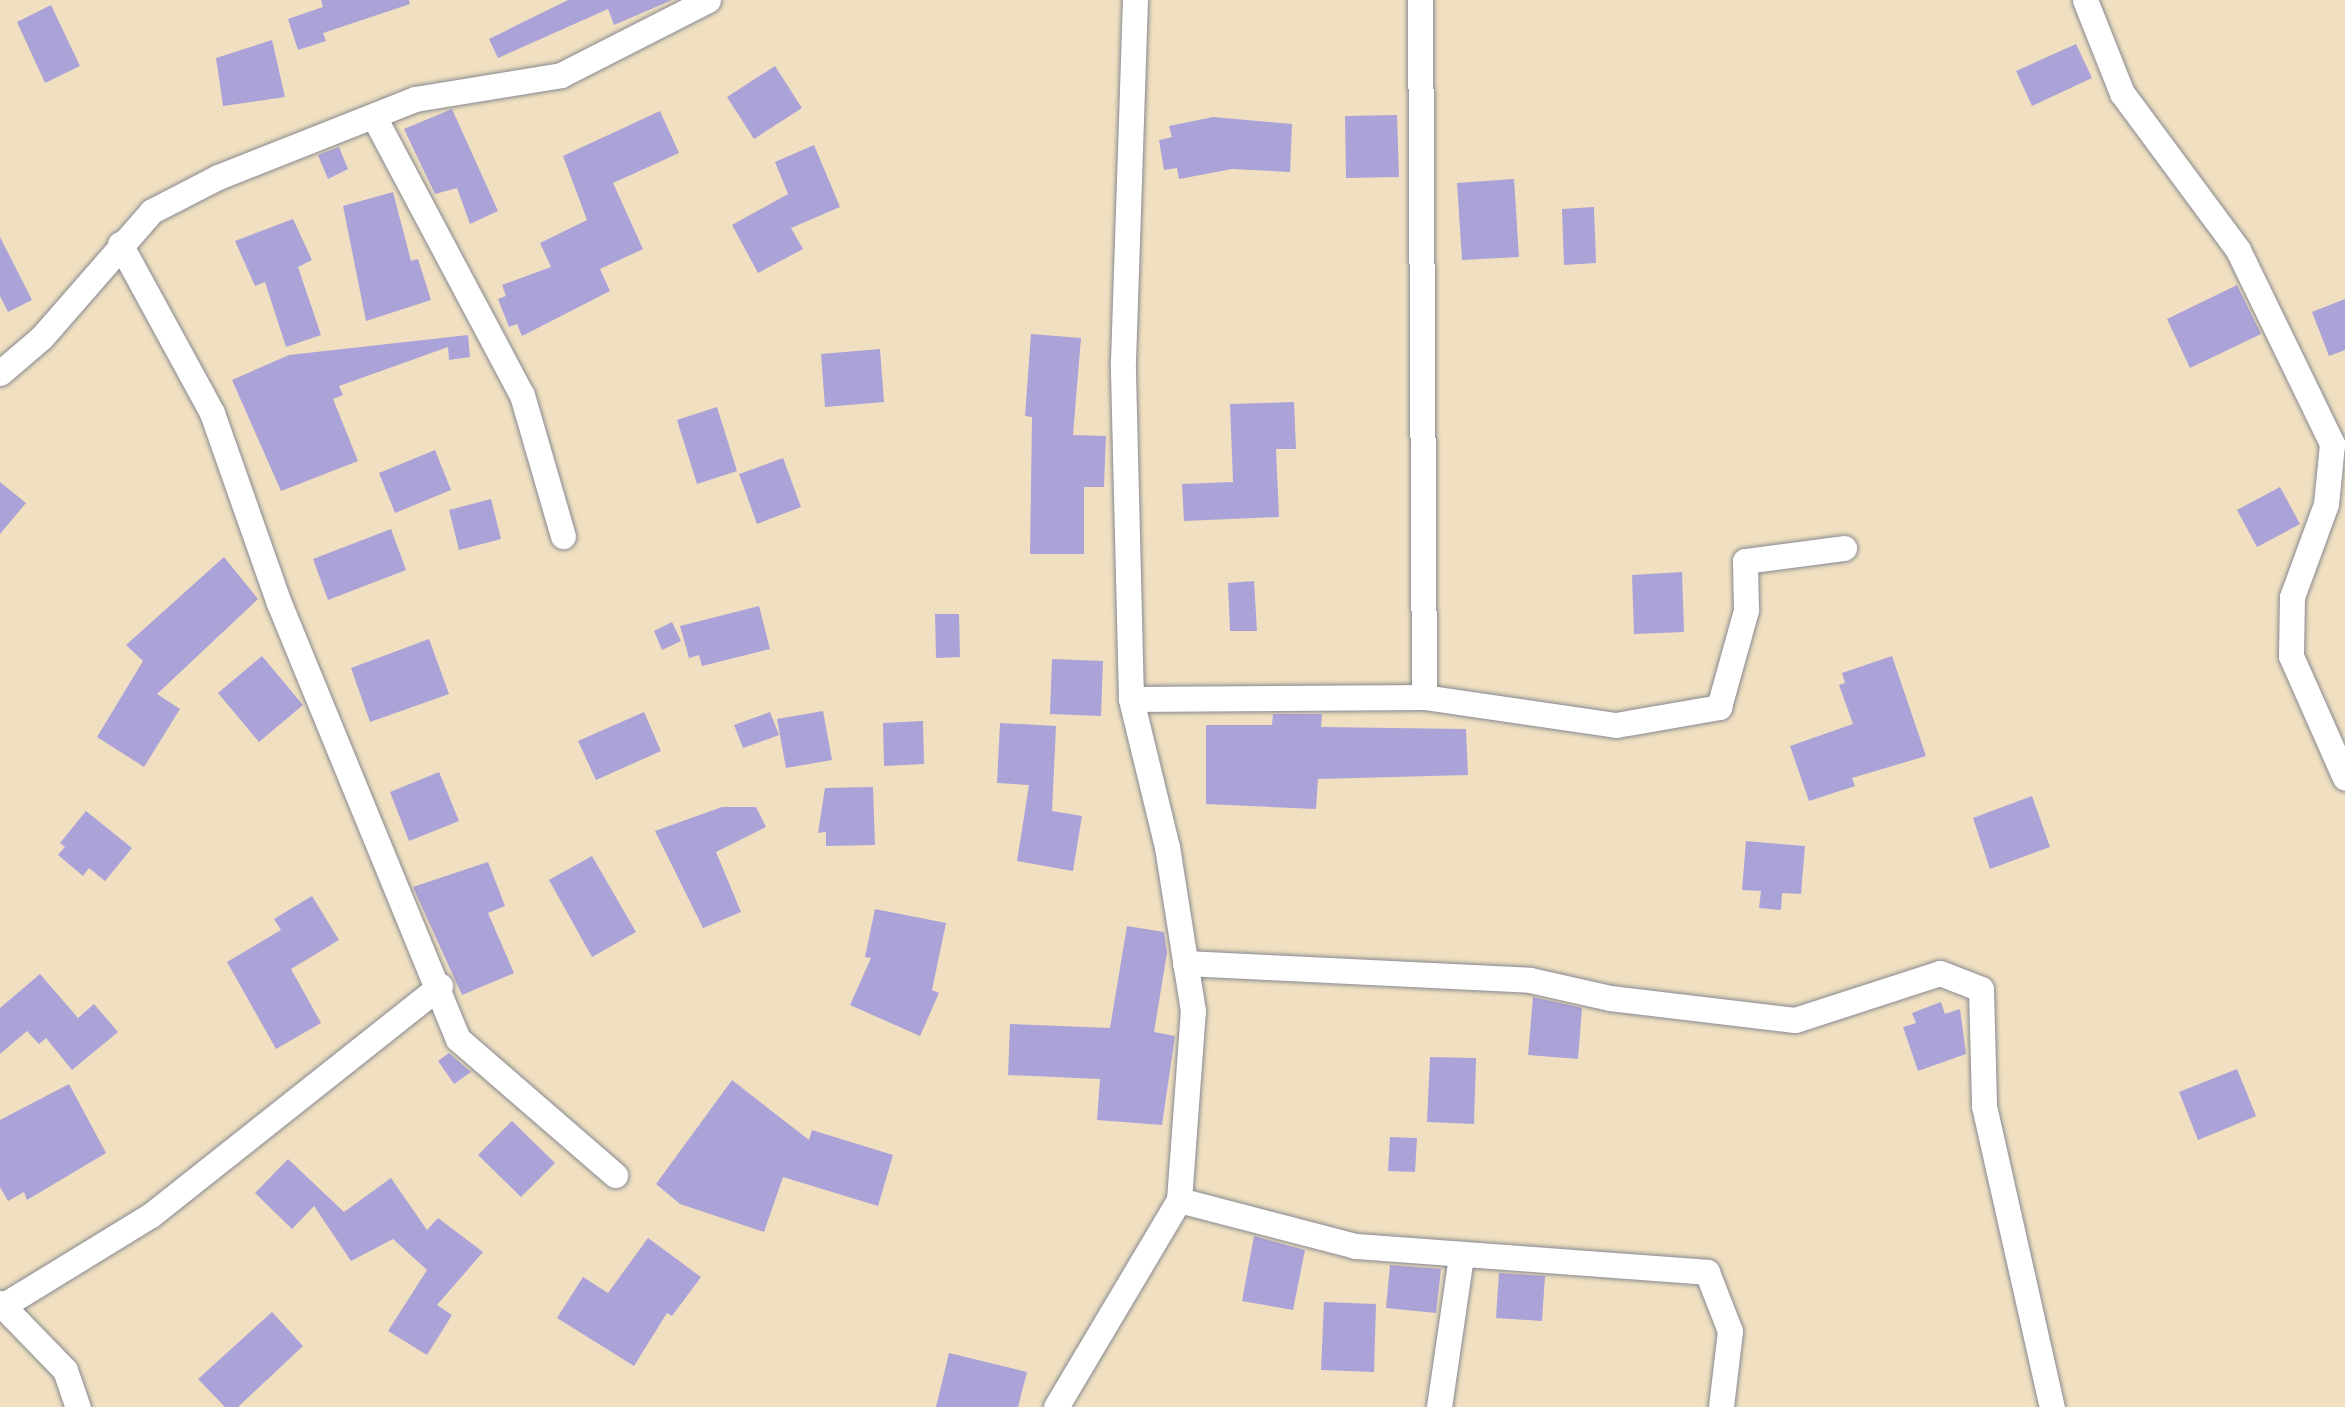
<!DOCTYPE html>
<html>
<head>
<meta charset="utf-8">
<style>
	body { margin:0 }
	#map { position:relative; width:2345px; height:1407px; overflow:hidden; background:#f0e0c1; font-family:Dekko,sans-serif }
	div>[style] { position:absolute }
	.building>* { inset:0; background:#aba2d7 }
	.roads { filter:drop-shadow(0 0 2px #868890) drop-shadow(0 0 2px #868890) }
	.minor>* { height:25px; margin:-12.5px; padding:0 12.5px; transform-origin:12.5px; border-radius:12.5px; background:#fff }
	span { translate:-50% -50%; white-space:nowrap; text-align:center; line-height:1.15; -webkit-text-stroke:10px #fcf5e5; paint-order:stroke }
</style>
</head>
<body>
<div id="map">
	<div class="building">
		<i style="clip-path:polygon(321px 0,409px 0,410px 4px,323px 33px,326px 41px,298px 50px,288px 19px,323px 7px)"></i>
		<i style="clip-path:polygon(568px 0,672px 0,614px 25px,608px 9px,498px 58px,489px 39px)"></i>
		<i style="clip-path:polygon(51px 5px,80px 66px,45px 83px,17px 22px)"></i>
		<i style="clip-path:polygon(272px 40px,285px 97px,223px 106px,216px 58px)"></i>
		<i style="clip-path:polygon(2076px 44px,2092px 78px,2032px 106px,2016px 71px)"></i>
		<i style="clip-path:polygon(775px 66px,802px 108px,754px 139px,727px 97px)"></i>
		<i style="clip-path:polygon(452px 109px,498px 211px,470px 224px,457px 188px,435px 194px,404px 129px)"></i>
		<i style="clip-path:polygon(660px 111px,679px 153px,613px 183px,643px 249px,600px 269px,610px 291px,522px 336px,517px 324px,509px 327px,498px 299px,506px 296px,502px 285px,551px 267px,540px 243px,587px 220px,563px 156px)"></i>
		<i style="clip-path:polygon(1397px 115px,1399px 177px,1346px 178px,1345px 116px)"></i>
		<i style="clip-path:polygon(1213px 117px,1292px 124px,1290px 172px,1232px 169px,1179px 179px,1177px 168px,1164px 170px,1159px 140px,1172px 137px,1169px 126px)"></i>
		<i style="clip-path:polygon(814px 145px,840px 207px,791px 228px,803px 249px,758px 273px,732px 225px,788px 194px,775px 162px)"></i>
		<i style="clip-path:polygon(339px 147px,348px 169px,328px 179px,318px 155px)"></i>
		<i style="clip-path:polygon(1514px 179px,1519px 257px,1462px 260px,1457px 183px)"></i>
		<i style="clip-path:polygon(393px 192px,411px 261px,418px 259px,431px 300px,366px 321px,343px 206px)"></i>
		<i style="clip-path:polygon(1594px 207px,1596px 263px,1564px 265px,1562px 209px)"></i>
		<i style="clip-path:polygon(293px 219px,312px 260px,298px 267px,321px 335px,286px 347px,265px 282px,255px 286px,235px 241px)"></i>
		<i style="clip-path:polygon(0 237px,32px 300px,8px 312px,0 296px)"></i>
		<i style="clip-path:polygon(2237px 285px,2261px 334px,2190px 368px,2167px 319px)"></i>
		<i style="clip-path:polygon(2345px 299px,2345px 350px,2329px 356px,2312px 312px)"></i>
		<i style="clip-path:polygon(1031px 334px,1081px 338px,1073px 435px,1106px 436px,1104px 487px,1084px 487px,1084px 554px,1030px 554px,1032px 417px,1025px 416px)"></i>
		<i style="clip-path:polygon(468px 335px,470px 357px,449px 360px,448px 347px,339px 386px,343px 395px,333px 399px,358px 461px,281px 491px,232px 380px,289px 355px)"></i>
		<i style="clip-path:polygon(880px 349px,884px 402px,825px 407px,821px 354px)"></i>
		<i style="clip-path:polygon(1294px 402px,1296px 449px,1276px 449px,1279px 517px,1184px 521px,1182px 484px,1233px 482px,1230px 404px)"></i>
		<i style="clip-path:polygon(717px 407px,737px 471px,697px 484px,677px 420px)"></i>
		<i style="clip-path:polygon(435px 450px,451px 490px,395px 513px,379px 473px)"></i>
		<i style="clip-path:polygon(783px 458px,801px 507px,757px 524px,739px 474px)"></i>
		<i style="clip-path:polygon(0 482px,26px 503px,0 534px)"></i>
		<i style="clip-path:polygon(2280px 487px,2300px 524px,2257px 547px,2237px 510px)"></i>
		<i style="clip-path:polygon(491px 499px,501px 539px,459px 550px,449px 510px)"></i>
		<i style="clip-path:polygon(391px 529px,406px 570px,328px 600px,313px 559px)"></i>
		<i style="clip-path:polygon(224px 557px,258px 599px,157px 694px,180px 709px,144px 767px,97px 737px,143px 661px,126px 645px)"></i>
		<i style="clip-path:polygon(1682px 572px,1684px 632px,1634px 634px,1632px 575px)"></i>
		<i style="clip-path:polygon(1254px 581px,1257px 631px,1230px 631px,1228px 583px)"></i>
		<i style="clip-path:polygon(759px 606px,770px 649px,702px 666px,699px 655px,689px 658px,680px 626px)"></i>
		<i style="clip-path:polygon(935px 614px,959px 614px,960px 657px,936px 658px)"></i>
		<i style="clip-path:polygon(672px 622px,681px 641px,662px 650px,654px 631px)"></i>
		<i style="clip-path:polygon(429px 639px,449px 694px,370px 722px,351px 668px)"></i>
		<i style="clip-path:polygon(262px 656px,303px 705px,259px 742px,218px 693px)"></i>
		<i style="clip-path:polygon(1892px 656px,1926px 756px,1852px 778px,1855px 786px,1809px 801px,1790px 746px,1853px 724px,1839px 685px,1845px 683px,1842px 673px)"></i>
		<i style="clip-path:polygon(1052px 659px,1103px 661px,1101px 716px,1050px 714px)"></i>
		<i style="clip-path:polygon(823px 711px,832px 760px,786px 768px,777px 719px)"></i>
		<i style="clip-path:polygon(644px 712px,661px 751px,596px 780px,578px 741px)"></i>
		<i style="clip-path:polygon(770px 712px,779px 735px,743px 748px,734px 725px)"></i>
		<i style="clip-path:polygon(1273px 714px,1322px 714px,1321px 727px,1466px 729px,1468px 775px,1318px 779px,1316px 809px,1206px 804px,1206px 725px,1272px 725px)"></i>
		<i style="clip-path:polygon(923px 721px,924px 764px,884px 766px,883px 723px)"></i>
		<i style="clip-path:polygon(1000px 723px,1056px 726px,1052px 811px,1082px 816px,1073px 871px,1017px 861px,1029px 785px,997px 783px)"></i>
		<i style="clip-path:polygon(439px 772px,459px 821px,409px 841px,390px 792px)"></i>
		<i style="clip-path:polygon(873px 787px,875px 845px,826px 846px,826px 832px,818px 833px,825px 788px)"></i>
		<i style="clip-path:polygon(2032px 796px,2050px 847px,1990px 869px,1973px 818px)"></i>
		<i style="clip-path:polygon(722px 807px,756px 807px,766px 827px,716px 852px,741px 912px,703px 928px,655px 831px)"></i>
		<i style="clip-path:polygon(86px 811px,132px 848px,105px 881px,89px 868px,83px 876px,58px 855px,65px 847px,60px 843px)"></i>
		<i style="clip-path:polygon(1746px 841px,1805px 846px,1801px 894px,1782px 893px,1781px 910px,1759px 908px,1761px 891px,1742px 890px)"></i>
		<i style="clip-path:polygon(592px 856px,636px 932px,592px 957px,549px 880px)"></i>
		<i style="clip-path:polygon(488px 862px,505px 906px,488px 913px,514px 973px,462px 995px,413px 887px)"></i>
		<i style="clip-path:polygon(312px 896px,339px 940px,291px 969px,321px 1023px,276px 1049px,227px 962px,281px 930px,274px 919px)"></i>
		<i style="clip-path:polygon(875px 909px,946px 923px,932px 990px,939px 993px,920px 1036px,850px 1005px,871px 958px,865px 957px)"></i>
		<i style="clip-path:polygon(1127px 926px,1164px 932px,1167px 953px,1154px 1032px,1175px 1036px,1162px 1125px,1097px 1120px,1100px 1079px,1008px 1075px,1010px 1024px,1110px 1028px)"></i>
		<i style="clip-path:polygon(40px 974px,78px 1018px,94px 1004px,118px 1032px,72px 1070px,46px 1038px,39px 1044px,27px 1031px,0 1054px,0 1008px)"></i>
		<i style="clip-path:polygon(1533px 997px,1582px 1008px,1578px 1059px,1528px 1055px)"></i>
		<i style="clip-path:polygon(1941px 1002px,1945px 1014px,1960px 1009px,1966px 1054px,1918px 1071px,1903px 1027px,1916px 1023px,1912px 1013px)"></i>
		<i style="clip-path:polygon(449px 1053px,471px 1072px,454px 1084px,438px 1061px)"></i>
		<i style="clip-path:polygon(1430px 1057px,1476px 1058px,1474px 1124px,1427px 1122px)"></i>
		<i style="clip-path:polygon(2237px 1069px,2256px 1116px,2198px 1140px,2179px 1092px)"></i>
		<i style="clip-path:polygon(732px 1080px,809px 1140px,812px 1130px,893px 1155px,878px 1206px,783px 1177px,764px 1232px,680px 1204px,656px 1184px)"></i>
		<i style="clip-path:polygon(69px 1084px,106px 1153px,27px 1200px,24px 1192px,8px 1201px,0 1187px,0 1120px)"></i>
		<i style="clip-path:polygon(512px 1121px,555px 1163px,521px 1197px,478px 1155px)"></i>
		<i style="clip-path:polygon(1390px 1137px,1417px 1138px,1415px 1172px,1388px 1171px)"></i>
		<i style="clip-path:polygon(288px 1159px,344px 1212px,391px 1178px,427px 1230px,438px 1218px,483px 1252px,437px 1305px,452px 1315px,427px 1355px,388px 1331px,427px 1270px,393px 1239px,351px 1261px,314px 1206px,292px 1229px,255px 1193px)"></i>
		<i style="clip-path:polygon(1254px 1236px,1305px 1250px,1293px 1310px,1242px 1301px)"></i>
		<i style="clip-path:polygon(648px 1238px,701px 1277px,672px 1316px,667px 1313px,634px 1366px,557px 1318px,583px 1277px,608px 1293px)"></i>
		<i style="clip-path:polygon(1390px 1265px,1441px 1269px,1436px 1313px,1386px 1308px)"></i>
		<i style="clip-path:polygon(1499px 1273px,1545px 1276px,1542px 1321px,1496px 1318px)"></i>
		<i style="clip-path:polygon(1324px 1302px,1376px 1304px,1374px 1372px,1321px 1370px)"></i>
		<i style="clip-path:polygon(272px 1312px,303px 1346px,238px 1407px,225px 1407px,198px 1379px)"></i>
		<i style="clip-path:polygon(949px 1353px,1027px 1372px,1018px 1407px,936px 1407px)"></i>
	</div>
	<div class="roads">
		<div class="minor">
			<i style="left:1420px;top:0;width:697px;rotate:89.67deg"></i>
			<i style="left:2085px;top:0;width:100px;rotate:68.3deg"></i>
			<i style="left:2122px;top:93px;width:195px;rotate:53.5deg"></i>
			<i style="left:2238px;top:250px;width:216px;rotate:64.1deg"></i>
			<i style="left:2332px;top:444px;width:60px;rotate:95.7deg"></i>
			<i style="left:2326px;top:504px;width:99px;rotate:110.1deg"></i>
			<i style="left:2292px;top:597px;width:59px;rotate:91deg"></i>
			<i style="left:2291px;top:656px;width:133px;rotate:66.1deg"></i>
			<i style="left:374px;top:117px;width:315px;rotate:62deg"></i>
			<i style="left:522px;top:395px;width:147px;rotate:73.8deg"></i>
			<i style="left:120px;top:244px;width:192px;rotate:61.4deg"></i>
			<i style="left:212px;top:413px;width:201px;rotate:70.6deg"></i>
			<i style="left:279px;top:603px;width:471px;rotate:67.7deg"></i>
			<i style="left:458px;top:1039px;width:208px;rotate:40.9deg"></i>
			<i style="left:0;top:373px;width:55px;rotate:-40.6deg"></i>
			<i style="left:42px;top:337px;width:167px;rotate:-48.9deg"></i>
			<i style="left:152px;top:211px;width:74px;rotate:-27.3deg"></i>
			<i style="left:218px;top:177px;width:212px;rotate:-21.6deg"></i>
			<i style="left:415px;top:99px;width:148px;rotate:-9.3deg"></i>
			<i style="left:561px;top:75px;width:165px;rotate:-27deg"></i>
			<i style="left:1131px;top:699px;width:293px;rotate:-0.4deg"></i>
			<i style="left:1424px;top:697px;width:194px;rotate:8.3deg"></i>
			<i style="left:1616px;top:725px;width:105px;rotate:-9.9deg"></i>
			<i style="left:1719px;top:707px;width:101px;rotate:-74.4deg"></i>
			<i style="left:1746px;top:610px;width:49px;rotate:-91.2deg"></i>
			<i style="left:1745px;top:561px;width:100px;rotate:-7.5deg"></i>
			<i style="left:1185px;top:963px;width:345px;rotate:2.8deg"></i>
			<i style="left:1530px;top:980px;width:82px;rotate:12.7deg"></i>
			<i style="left:1610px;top:998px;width:186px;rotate:6.8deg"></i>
			<i style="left:1795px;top:1020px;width:152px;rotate:-18deg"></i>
			<i style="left:1940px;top:973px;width:44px;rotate:21.3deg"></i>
			<i style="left:1981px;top:989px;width:117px;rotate:88.5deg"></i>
			<i style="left:1984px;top:1106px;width:309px;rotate:77.3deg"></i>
			<i style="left:1179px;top:1200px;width:182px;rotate:14.6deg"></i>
			<i style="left:1355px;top:1246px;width:353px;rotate:4.2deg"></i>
			<i style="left:1707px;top:1272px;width:63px;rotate:68.7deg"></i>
			<i style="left:1730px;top:1331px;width:77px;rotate:96.8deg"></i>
			<i style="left:0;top:1303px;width:93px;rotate:45.9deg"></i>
			<i style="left:65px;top:1370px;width:39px;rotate:71deg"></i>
			<i style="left:4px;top:1305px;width:172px;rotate:-31.5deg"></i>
			<i style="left:151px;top:1215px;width:369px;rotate:-38.4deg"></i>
			<i style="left:1056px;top:1407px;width:241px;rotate:-59.3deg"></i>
			<i style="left:1179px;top:1200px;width:190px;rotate:-85.8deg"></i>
			<i style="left:1193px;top:1011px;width:166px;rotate:-99deg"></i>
			<i style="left:1167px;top:847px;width:152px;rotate:-103.7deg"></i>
			<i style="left:1131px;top:699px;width:338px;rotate:-91.4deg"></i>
			<i style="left:1123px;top:361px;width:361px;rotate:-88.1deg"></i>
			<i style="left:1439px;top:1407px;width:152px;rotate:-81.7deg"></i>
		</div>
	</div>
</div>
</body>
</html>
